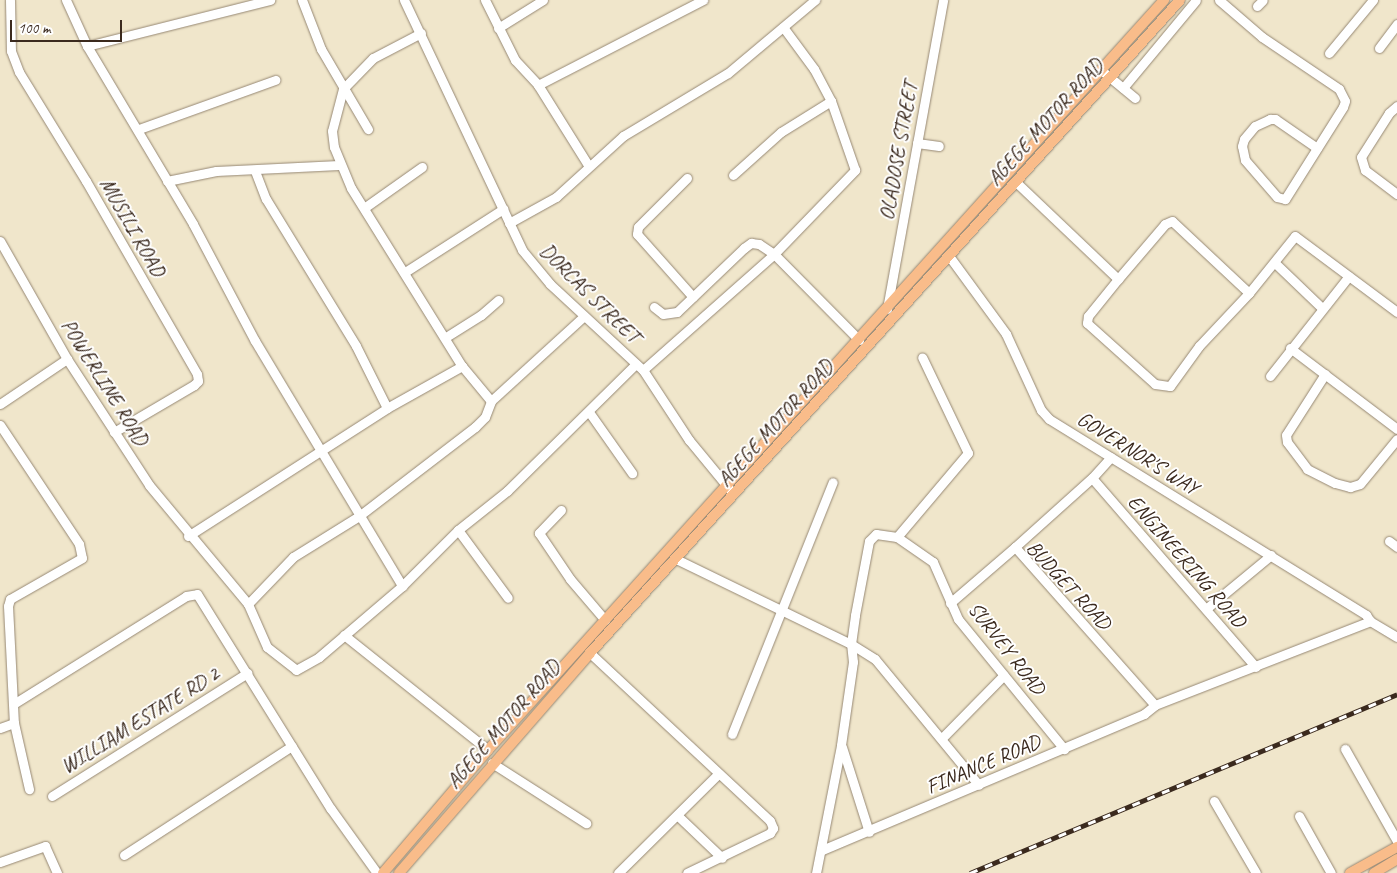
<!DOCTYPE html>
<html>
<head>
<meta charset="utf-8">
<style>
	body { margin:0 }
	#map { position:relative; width:1397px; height:873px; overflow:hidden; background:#f0e6cb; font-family:Caveat,sans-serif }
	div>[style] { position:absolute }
	.roads { filter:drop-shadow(0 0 1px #968874) drop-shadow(0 0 1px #968874) }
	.minor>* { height:9px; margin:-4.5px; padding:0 4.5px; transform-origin:4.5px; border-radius:4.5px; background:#fff }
	.major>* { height:10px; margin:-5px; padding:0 5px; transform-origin:5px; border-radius:5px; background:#f9bc8a }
	.rail>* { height:4.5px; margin-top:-2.25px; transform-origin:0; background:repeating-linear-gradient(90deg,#fff 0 8px,#3b2a1e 0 16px); box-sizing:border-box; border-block:1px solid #3b2a1e }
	span { translate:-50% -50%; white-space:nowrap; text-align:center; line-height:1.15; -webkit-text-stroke:4px #fff; paint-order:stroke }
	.street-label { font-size:21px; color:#3b2a1e }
	.scale { position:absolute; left:10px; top:20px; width:112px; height:22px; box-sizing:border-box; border:2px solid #3b2a1e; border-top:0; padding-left:6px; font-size:15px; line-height:18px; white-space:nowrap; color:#3b2a1e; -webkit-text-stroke:4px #fff; paint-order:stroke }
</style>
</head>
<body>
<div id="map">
	<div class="roads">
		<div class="minor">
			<i style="left:10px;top:0;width:51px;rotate:88.9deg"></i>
			<i style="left:11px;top:51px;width:22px;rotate:69deg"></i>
			<i style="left:19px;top:72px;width:128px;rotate:58.4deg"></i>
			<i style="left:86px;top:181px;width:223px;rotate:60.1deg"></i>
			<i style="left:197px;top:374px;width:7px;rotate:82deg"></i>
			<i style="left:198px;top:381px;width:6px;rotate:135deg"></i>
			<i style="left:194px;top:385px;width:93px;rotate:149.6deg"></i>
			<i style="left:66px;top:0;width:51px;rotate:65.5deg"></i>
			<i style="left:87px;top:46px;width:207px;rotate:59.2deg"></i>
			<i style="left:193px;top:224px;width:132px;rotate:62.1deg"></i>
			<i style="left:255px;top:341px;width:286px;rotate:59deg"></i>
			<i style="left:302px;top:0;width:53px;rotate:68.8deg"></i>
			<i style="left:321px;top:49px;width:93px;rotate:59.6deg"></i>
			<i style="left:404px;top:0;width:276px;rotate:64.7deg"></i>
			<i style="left:522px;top:250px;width:44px;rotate:50.5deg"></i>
			<i style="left:550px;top:284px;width:127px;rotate:42.8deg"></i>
			<i style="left:643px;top:370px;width:84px;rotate:56.7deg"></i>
			<i style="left:689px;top:440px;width:66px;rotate:50.5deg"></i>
			<i style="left:485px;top:0;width:67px;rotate:63.4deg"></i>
			<i style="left:515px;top:60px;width:34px;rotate:47deg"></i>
			<i style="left:538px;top:85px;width:94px;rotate:58deg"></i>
			<i style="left:1219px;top:0;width:57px;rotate:40.7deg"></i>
			<i style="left:1262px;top:37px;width:93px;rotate:34deg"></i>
			<i style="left:1339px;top:89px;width:13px;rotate:63deg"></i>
			<i style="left:1345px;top:101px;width:6px;rotate:108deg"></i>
			<i style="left:1343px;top:107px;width:109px;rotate:122.2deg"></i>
			<i style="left:1285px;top:199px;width:8px;rotate:-166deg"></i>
			<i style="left:1277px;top:197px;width:49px;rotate:-130.9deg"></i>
			<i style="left:1245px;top:160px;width:14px;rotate:-102deg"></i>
			<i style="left:1242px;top:146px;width:7px;rotate:-74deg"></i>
			<i style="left:1244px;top:139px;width:17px;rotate:-50deg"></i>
			<i style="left:1255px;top:126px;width:17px;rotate:-25deg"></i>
			<i style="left:1270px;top:119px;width:5px"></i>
			<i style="left:1275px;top:119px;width:51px;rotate:34.6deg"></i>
			<i style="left:1257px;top:6px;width:8px;rotate:-45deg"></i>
			<i style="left:498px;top:28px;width:53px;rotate:-31.9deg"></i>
			<i style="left:421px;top:33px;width:54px;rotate:152.5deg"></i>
			<i style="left:373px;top:58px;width:43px;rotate:134.1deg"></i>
			<i style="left:343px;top:89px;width:43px;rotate:104.7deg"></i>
			<i style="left:332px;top:131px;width:16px;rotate:83deg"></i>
			<i style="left:334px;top:147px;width:44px;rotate:67.5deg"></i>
			<i style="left:351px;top:188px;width:210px;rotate:58.1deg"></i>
			<i style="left:462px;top:366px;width:45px;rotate:50.4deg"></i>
			<i style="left:87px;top:46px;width:189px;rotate:-14.1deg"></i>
			<i style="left:1379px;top:48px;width:30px;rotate:-53deg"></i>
			<i style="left:1329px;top:53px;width:69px;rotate:-50.3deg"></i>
			<i style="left:1101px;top:70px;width:44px;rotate:39.5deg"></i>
			<i style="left:538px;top:85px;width:186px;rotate:-27.3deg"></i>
			<i style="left:1123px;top:88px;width:114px;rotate:-50.3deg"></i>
			<i style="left:1397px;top:106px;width:11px;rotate:139deg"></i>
			<i style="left:1389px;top:113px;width:52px;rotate:122.5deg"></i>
			<i style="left:1361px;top:157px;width:14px;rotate:73deg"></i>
			<i style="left:1365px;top:170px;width:40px;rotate:37deg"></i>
			<i style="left:139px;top:129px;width:145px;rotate:-19.8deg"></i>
			<i style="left:917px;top:143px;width:22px;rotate:8deg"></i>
			<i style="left:255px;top:171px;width:30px;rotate:69deg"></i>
			<i style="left:266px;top:199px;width:172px;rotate:58.5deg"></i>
			<i style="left:356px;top:346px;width:69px;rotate:63.4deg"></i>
			<i style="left:733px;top:175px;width:64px;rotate:-41.9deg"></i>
			<i style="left:781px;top:132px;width:59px;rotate:-31.8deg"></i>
			<i style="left:687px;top:178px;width:69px;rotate:135deg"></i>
			<i style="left:638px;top:227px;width:7px;rotate:98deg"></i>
			<i style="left:637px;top:234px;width:84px;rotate:48.4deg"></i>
			<i style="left:167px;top:181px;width:50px;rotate:-11.5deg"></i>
			<i style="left:216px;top:171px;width:123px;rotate:-2.8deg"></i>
			<i style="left:1016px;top:182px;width:141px;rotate:43.6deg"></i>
			<i style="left:364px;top:208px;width:71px;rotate:-35.3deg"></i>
			<i style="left:509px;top:223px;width:54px;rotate:-29deg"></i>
			<i style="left:556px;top:197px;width:91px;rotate:-42.3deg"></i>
			<i style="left:623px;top:136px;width:122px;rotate:-31deg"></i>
			<i style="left:728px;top:73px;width:114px;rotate:-40deg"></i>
			<i style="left:0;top:241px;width:136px;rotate:60.4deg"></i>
			<i style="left:67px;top:359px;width:150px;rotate:56.9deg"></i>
			<i style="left:149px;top:485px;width:155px;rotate:50.2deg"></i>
			<i style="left:248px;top:604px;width:47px;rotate:66.2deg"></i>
			<i style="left:267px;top:647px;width:37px;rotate:38deg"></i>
			<i style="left:296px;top:670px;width:26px;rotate:-29deg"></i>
			<i style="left:319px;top:657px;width:109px;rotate:-40.5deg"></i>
			<i style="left:402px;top:586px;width:79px;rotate:-45deg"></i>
			<i style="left:458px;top:530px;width:63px;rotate:-38.5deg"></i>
			<i style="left:507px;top:491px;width:181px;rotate:-44.6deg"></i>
			<i style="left:949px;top:256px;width:97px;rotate:53.8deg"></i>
			<i style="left:1006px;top:334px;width:84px;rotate:65.3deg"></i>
			<i style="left:1041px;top:410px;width:12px;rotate:48deg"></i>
			<i style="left:1049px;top:419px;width:373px;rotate:31.7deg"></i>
			<i style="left:1366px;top:615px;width:7px;rotate:56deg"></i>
			<i style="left:1275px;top:263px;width:65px;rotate:43.8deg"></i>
			<i style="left:405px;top:272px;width:117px;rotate:-32.7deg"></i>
			<i style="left:1249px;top:293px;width:105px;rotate:-136.9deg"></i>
			<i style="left:1172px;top:221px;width:8px;rotate:157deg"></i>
			<i style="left:1165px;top:224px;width:72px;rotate:130.5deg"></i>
			<i style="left:1118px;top:279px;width:48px;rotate:129deg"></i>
			<i style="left:1088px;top:316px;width:7px;rotate:98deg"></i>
			<i style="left:1087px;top:323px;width:91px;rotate:41.9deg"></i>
			<i style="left:1155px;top:384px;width:15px;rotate:8deg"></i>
			<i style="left:1170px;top:386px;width:49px;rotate:-54.1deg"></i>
			<i style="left:1199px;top:346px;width:73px;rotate:-46.7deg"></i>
			<i style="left:1249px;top:293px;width:73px;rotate:-51.1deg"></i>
			<i style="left:1295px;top:236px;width:127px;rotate:36.7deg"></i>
			<i style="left:654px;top:307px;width:11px;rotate:38deg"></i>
			<i style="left:663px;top:314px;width:14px;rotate:-8deg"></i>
			<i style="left:677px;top:312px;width:93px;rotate:-43.7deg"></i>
			<i style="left:744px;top:248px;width:9px;rotate:-36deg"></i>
			<i style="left:751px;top:243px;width:8px;rotate:7deg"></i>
			<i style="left:759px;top:244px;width:18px;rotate:34deg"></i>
			<i style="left:774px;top:254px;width:121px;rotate:45.3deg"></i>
			<i style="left:887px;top:309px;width:314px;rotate:-79.7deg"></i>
			<i style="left:446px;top:337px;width:41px;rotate:-32.2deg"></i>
			<i style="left:481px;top:315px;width:23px;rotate:-41deg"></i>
			<i style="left:1290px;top:348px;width:134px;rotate:37.1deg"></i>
			<i style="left:643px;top:370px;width:175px;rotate:-41.5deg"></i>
			<i style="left:774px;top:254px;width:117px;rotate:-46deg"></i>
			<i style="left:855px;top:170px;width:73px;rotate:-109.2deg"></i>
			<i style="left:831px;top:101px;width:36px;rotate:-118deg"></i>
			<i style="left:814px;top:69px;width:52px;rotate:-126.4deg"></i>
			<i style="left:1325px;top:374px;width:72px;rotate:122.6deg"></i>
			<i style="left:1286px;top:435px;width:7px;rotate:82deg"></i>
			<i style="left:1287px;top:442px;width:34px;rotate:53deg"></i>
			<i style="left:1307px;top:469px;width:31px;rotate:27deg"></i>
			<i style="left:1335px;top:483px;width:16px;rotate:15deg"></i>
			<i style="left:1350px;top:487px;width:10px;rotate:-17deg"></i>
			<i style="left:1360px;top:484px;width:58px;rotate:-50.6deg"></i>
			<i style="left:1270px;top:376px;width:127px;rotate:-51.7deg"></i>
			<i style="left:0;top:404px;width:81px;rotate:-33.9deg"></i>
			<i style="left:589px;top:412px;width:75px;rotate:54.8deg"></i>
			<i style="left:0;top:425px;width:143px;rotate:56.4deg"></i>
			<i style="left:79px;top:544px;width:14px;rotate:78deg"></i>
			<i style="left:82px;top:558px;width:83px;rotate:150.3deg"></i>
			<i style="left:10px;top:599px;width:7px;rotate:106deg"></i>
			<i style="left:8px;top:606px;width:117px;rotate:87.1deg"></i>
			<i style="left:14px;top:723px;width:68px;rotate:77.2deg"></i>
			<i style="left:1092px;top:478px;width:250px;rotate:49.1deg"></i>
			<i style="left:561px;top:510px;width:32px;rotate:134deg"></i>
			<i style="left:539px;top:533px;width:55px;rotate:56deg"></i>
			<i style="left:570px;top:579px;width:54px;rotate:49.5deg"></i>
			<i style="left:458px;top:530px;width:84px;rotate:53.7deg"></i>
			<i style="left:188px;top:536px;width:237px;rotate:-32.7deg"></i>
			<i style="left:387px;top:408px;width:86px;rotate:-29.2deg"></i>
			<i style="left:897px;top:537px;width:110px;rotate:-49.8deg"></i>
			<i style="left:968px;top:453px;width:106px;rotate:-115.6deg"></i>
			<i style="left:1389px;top:541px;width:10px;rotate:37deg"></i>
			<i style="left:1015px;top:547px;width:103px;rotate:-41.9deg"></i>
			<i style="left:1092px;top:478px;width:28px;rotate:-48deg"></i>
			<i style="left:676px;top:559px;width:195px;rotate:25.9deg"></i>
			<i style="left:851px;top:644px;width:28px;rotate:32deg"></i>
			<i style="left:875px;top:659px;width:163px;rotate:50.5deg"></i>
			<i style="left:950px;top:603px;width:86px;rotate:-40.7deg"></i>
			<i style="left:1015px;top:547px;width:211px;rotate:48.5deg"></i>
			<i style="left:248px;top:604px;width:65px;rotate:-46.2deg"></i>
			<i style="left:293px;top:557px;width:78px;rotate:-31.8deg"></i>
			<i style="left:359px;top:516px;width:146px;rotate:-37.5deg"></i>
			<i style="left:475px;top:427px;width:14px;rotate:-45deg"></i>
			<i style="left:485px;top:417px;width:17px;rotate:-69deg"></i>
			<i style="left:491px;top:401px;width:126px;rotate:-42.4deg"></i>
			<i style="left:1207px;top:608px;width:83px;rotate:-39.6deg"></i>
			<i style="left:1370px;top:621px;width:31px;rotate:31deg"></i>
			<i style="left:344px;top:635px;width:184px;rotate:38.6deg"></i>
			<i style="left:590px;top:653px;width:246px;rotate:43deg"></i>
			<i style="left:770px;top:821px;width:8px;rotate:67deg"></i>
			<i style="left:773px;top:828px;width:6px;rotate:121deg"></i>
			<i style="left:770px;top:833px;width:92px;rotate:154.3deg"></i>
			<i style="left:15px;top:703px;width:202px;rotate:-32deg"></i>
			<i style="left:186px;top:596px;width:11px;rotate:-10deg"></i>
			<i style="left:197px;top:594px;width:253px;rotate:58.1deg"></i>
			<i style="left:331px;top:809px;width:79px;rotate:54.3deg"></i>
			<i style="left:0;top:728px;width:15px;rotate:-20deg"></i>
			<i style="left:732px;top:734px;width:271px;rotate:-68.2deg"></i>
			<i style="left:942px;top:738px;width:88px;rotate:-45.5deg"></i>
			<i style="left:842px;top:747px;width:89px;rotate:72.4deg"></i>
			<i style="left:1345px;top:749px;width:106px;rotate:60.5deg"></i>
			<i style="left:492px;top:763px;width:112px;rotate:32.6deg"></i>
			<i style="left:52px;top:796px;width:231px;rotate:-32.2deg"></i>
			<i style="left:1214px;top:801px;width:83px;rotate:59.7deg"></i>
			<i style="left:677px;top:815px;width:62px;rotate:43.7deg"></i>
			<i style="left:1299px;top:816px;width:65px;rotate:60.7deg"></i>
			<i style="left:822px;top:850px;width:350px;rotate:-22.9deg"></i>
			<i style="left:1144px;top:714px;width:14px;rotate:-39deg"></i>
			<i style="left:1155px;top:705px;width:231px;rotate:-21.3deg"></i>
			<i style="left:124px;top:855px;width:200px;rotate:-33deg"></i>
			<i style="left:0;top:862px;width:48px;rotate:-19.6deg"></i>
			<i style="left:45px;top:846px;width:30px;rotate:66deg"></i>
			<i style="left:618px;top:873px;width:139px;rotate:-44.7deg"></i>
			<i style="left:816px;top:873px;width:130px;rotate:-78.9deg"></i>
			<i style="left:841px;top:745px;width:84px;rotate:-81.8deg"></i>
			<i style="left:853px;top:662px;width:18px;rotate:-96deg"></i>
			<i style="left:851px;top:644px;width:29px;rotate:-82deg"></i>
			<i style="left:855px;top:615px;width:75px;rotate:-79.3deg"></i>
			<i style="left:869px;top:541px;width:10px;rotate:-45deg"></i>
			<i style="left:876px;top:534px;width:21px;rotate:8deg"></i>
			<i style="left:897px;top:537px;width:44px;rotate:34.8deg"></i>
			<i style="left:933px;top:562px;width:62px;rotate:66.3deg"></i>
			<i style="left:958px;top:619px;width:168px;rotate:50.8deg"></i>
		</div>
		<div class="major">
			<i style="left:383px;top:873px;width:162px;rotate:-49.5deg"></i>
			<i style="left:488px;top:750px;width:1010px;rotate:-47.97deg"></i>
			<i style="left:399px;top:873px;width:291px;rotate:-49deg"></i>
			<i style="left:590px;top:653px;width:880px;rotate:-47.9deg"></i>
			<i style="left:1350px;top:873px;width:54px;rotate:-29deg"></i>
			<i style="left:1374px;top:873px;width:27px;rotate:-31deg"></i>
		</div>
	</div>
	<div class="rail">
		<i style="left:970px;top:873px;width:463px;rotate:-22.7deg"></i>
	</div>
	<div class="street-label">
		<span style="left:1045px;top:122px;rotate:-48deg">AGEGE MOTOR ROAD</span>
		<span style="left:898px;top:151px;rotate:-80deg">OLADOSE STREET</span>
		<span style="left:133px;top:227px;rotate:60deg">MUSILI ROAD</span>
		<span style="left:590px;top:293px;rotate:45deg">DORCAS STREET</span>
		<span style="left:105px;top:382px;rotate:58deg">POWERLINE ROAD</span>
		<span style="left:775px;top:423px;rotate:-48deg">AGEGE MOTOR ROAD</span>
		<span style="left:1138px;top:453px;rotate:32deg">GOVERNOR'S WAY</span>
		<span style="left:1187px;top:561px;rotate:49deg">ENGINEERING ROAD</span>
		<span style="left:1069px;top:585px;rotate:47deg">BUDGET ROAD</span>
		<span style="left:1007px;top:648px;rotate:52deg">SURVEY ROAD</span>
		<span style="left:140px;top:720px;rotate:-32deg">WILLIAM ESTATE RD 2</span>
		<span style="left:503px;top:724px;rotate:-49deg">AGEGE MOTOR ROAD</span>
		<span style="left:983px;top:764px;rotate:-23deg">FINANCE ROAD</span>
	</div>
	<div class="scale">100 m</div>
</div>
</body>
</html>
